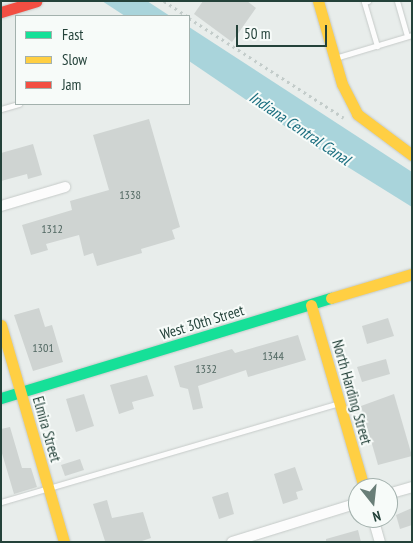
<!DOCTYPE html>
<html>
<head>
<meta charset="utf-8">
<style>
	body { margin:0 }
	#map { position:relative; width:413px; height:543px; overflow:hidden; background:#e8edeb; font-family:"PT Sans Narrow",sans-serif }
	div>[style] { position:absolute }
	.water>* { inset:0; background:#a9d4db }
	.building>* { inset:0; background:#cfd4d2 }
	.path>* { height:2.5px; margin-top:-1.25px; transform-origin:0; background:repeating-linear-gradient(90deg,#c3ccca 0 2.5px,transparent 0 6.5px) }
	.roads { filter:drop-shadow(0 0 1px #c5cac8) drop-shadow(0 0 1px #c5cac8) }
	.lane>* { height:5px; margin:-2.5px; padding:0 2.5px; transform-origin:2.5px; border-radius:2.5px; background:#fcfcfc }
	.street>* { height:10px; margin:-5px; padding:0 5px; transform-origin:5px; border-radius:5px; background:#fcfcfc }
	.fast>* { height:11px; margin:-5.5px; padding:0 5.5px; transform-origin:5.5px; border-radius:5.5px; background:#16e098 }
	.slow>* { height:11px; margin:-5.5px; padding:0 5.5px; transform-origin:5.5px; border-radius:5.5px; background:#ffcf43 }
	.jam>* { height:11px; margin:-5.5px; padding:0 5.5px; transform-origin:5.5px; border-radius:5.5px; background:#f24e42 }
	span { translate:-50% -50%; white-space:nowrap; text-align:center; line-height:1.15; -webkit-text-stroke:4px #f7fbf9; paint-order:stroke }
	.number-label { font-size:12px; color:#506761 }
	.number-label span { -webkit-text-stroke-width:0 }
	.street-label { font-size:15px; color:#24423a }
	.water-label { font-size:16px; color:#1c6f80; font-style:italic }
	.frame { position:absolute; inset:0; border:2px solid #24423a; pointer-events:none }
	.legend { position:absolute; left:15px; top:15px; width:175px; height:90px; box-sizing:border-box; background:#f7fbf9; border:1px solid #a3b1ad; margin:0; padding:6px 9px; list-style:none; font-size:15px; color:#24423a }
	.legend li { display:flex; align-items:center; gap:10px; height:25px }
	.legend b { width:25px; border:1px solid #a3b1ad }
	.north { position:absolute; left:348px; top:478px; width:50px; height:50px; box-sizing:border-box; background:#f7fbf9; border:1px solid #a3b1ad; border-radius:50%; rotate:164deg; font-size:14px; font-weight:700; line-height:20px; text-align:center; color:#24423a }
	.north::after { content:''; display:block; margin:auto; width:18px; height:22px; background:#697e78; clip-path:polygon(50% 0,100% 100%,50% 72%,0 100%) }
	.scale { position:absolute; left:236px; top:25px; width:91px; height:22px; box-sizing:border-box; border:2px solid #24423a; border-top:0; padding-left:6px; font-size:15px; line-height:18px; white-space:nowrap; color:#24423a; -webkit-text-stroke:4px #f7fbf9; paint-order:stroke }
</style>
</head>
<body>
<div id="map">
	<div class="water">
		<i style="clip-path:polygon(102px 1px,147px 1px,170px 16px,125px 16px)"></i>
		<i style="clip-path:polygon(189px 27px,412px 172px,412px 207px,314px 146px,189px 61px)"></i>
	</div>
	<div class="building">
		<i style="clip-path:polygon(203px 1px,247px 1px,256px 8px,232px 42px,194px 14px)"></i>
		<i style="clip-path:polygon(149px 119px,180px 227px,172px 230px,175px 239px,141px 249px,142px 253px,97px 266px,93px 253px,84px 256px,79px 235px,46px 244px,48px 250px,31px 255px,22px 225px,72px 210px,70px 201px,109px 190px,93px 135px)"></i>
		<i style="clip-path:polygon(33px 144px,42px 175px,28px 179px,27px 174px,1px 181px,1px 153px)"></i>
		<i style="clip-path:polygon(39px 308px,45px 327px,52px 325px,63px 362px,33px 371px,14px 315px)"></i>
		<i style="clip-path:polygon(388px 318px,394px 336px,367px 344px,362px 326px)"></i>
		<i style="clip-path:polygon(298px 335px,306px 360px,248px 377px,246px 370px,198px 386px,203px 408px,193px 410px,188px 389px,180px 387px,174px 366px,232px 349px,235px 353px)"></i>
		<i style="clip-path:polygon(386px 359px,390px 374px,362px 382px,357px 367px)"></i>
		<i style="clip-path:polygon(147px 375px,154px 396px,132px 402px,134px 409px,119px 414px,110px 385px)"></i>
		<i style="clip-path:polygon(84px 394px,94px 426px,76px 432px,66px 399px)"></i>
		<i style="clip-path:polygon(394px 394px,412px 456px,378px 465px,361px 406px)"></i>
		<i style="clip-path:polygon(10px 427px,22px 468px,31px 468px,37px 487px,14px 494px,1px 450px,1px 429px)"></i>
		<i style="clip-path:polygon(80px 459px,84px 470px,65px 476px,61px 465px)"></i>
		<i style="clip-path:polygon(295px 467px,303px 490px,296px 492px,298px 499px,283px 504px,274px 474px)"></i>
		<i style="clip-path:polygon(228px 492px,234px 514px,219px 519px,212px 497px)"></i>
		<i style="clip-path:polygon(107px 500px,112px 518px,143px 512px,151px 538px,139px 542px,105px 541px,93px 504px)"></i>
		<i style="clip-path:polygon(412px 508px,412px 525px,400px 529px,396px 515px)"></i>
		<i style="clip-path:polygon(358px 530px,361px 542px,326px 542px,326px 539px)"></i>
	</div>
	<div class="path">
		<i style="left:164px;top:1px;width:27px;rotate:33deg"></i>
		<i style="left:189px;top:18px;width:184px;rotate:32.8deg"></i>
	</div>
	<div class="roads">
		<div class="lane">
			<i style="left:368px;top:1px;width:4px;rotate:166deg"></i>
			<i style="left:364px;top:2px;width:46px;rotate:73.5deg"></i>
			<i style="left:397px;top:1px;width:36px;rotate:74deg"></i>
			<i style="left:335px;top:58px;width:80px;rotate:-16.6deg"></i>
			<i style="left:1px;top:109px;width:19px;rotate:-16deg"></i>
			<i style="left:1px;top:502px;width:352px;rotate:-16.3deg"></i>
		</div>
		<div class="street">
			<i style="left:1px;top:206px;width:67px;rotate:-16.5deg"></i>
			<i style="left:388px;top:494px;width:25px;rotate:-16deg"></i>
			<i style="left:373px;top:518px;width:25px;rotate:74deg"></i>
			<i style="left:232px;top:542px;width:132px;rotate:-17.2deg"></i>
		</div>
		<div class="fast">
			<i style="left:1px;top:398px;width:345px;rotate:-16.9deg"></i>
		</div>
		<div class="slow">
			<i style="left:318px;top:1px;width:86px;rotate:73.9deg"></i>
			<i style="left:342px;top:84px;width:34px;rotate:63deg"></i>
			<i style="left:357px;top:114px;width:69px;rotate:36.7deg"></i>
			<i style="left:331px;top:298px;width:84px;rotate:-16.5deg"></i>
			<i style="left:311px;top:305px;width:191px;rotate:73.8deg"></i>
			<i style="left:1px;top:325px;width:226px;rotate:73.8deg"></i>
		</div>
		<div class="jam">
			<i style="left:1px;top:12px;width:37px;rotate:-17deg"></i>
		</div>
	</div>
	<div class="number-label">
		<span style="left:130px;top:195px">1338</span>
		<span style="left:52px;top:229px">1312</span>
		<span style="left:43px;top:348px">1301</span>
		<span style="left:273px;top:356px">1344</span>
		<span style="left:206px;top:369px">1332</span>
	</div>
	<div class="street-label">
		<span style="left:202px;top:322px;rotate:-17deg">West 30th Street</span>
		<span style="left:352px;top:392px;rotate:74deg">North Harding Street</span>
		<span style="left:47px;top:429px;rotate:74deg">Elmira Street</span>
	</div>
	<div class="water-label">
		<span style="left:300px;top:128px;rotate:34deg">Indiana Central Canal</span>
	</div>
	<div class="frame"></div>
	<ul class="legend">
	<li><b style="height:6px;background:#16e098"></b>Fast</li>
	<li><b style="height:6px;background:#ffcf43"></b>Slow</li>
	<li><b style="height:6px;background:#f24e42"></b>Jam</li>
	</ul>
	<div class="north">N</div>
	<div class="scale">50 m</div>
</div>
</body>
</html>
